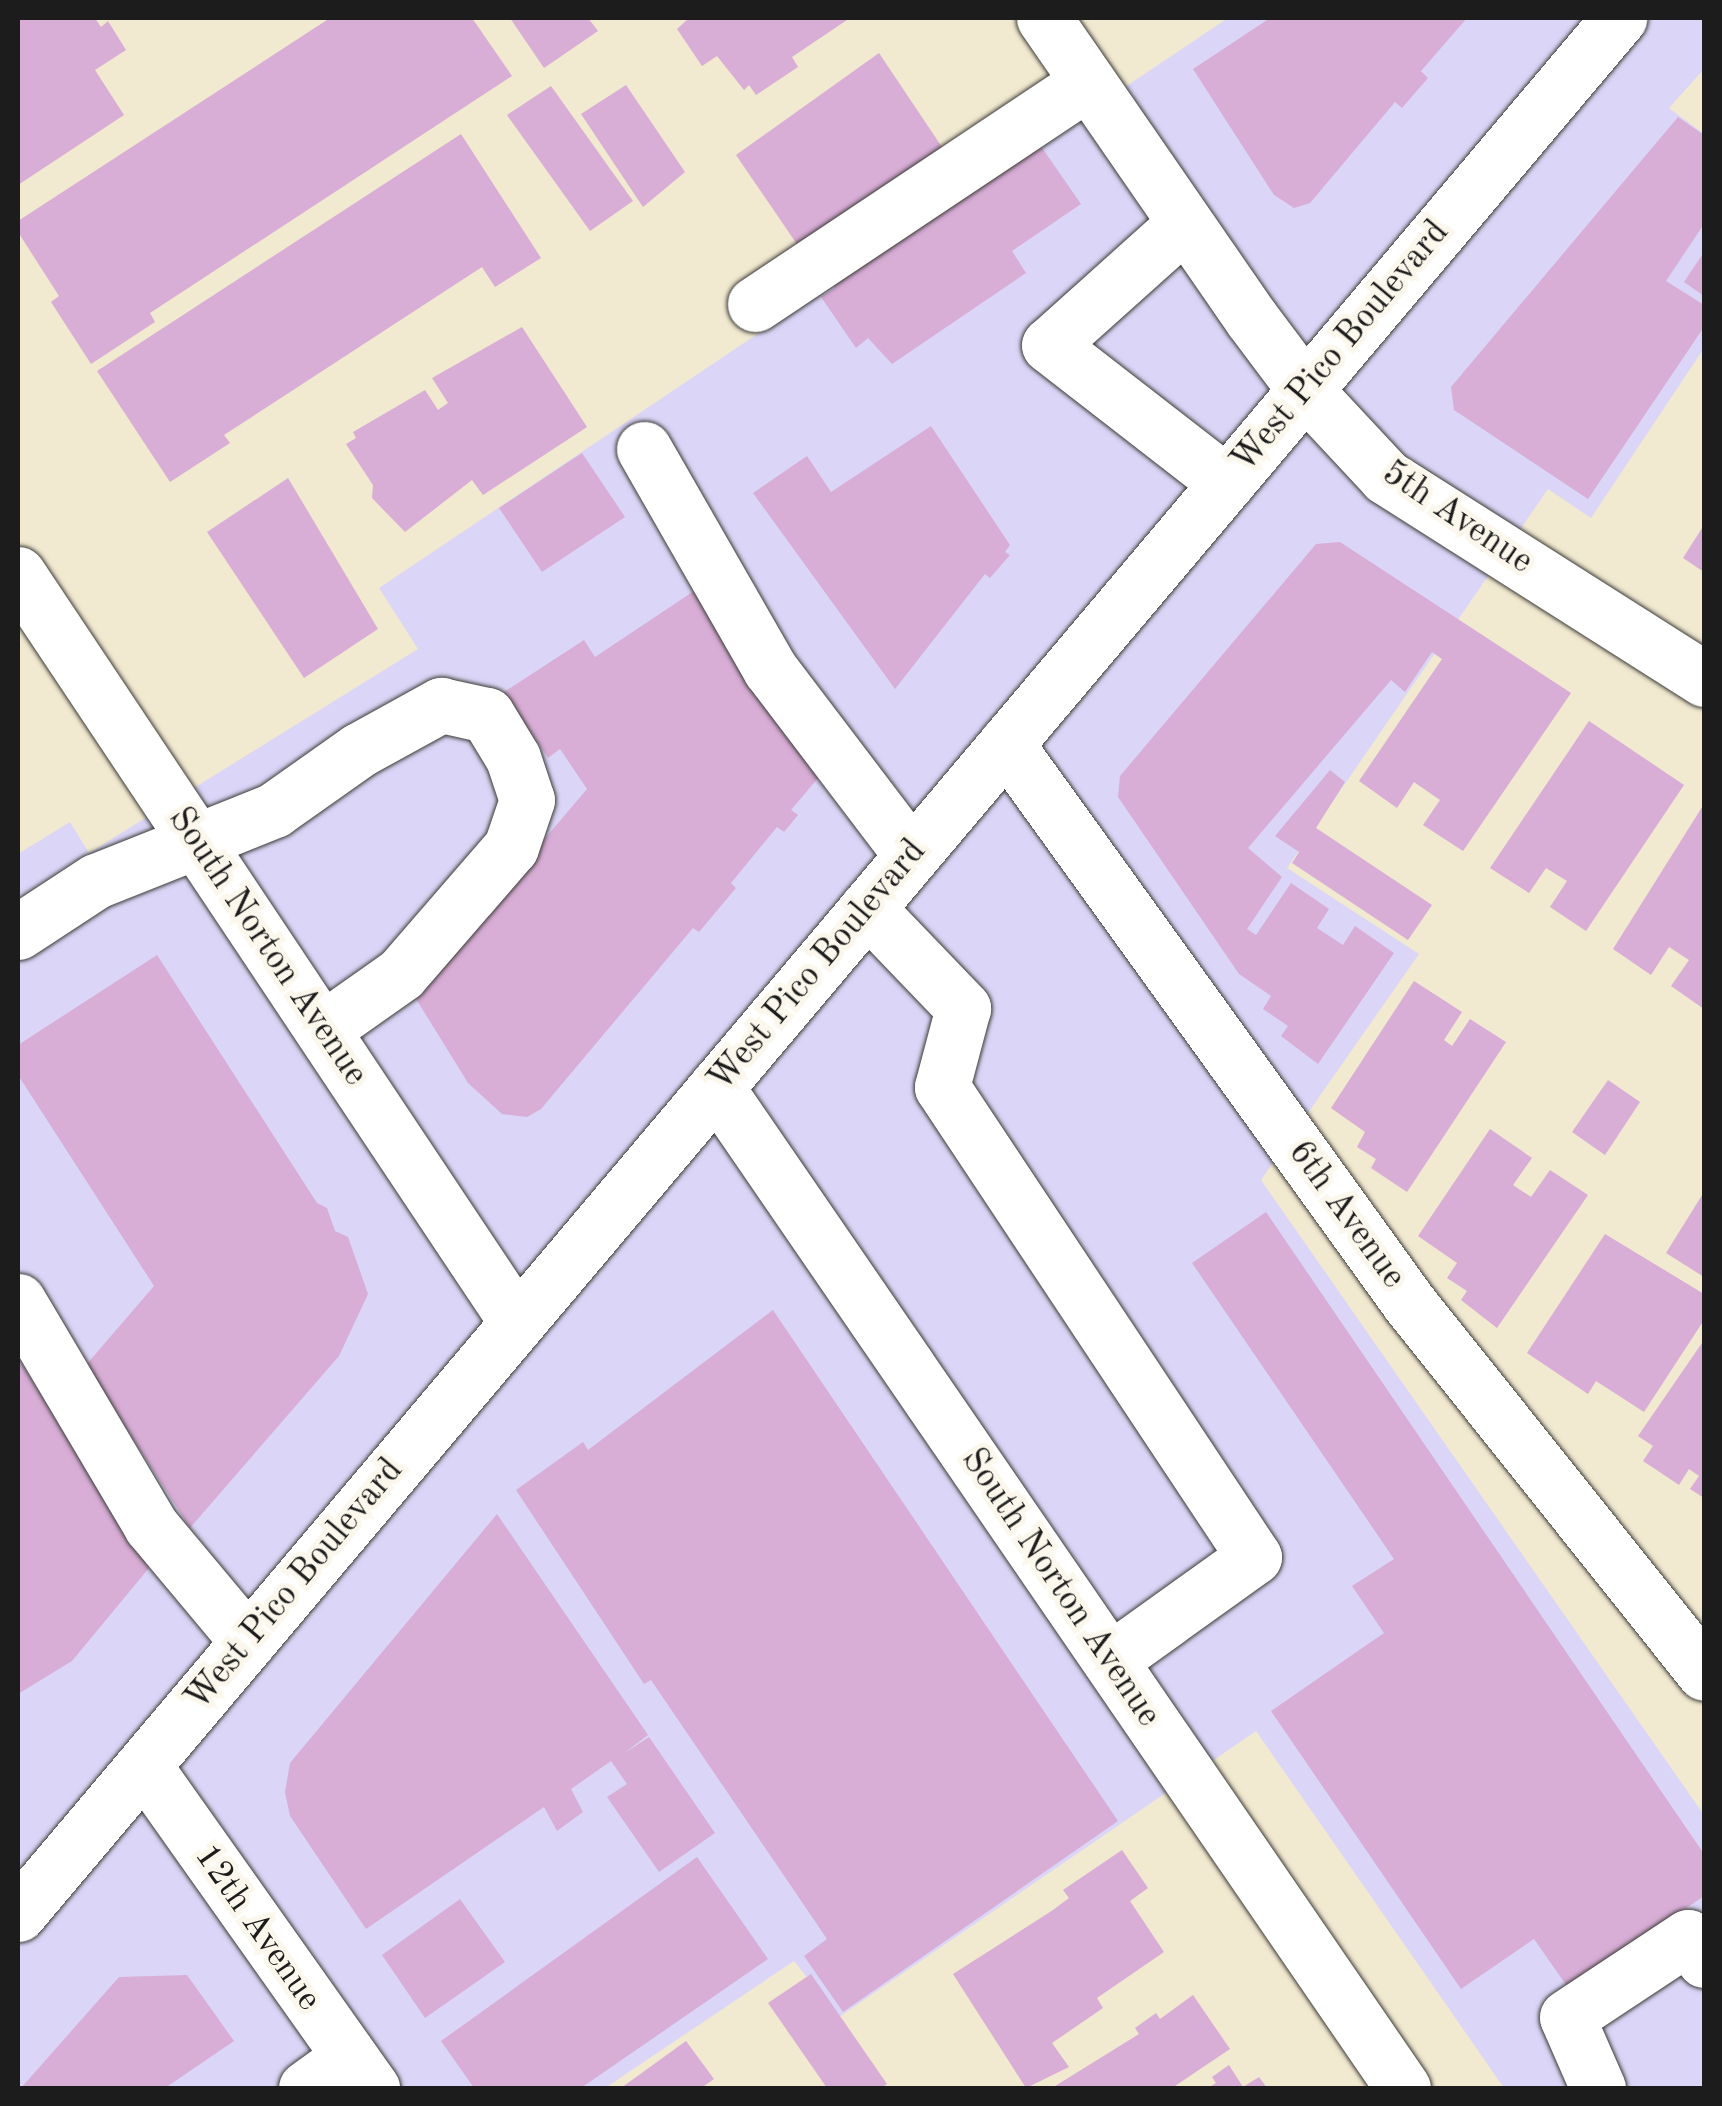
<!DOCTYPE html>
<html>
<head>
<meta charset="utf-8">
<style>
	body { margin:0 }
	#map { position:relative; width:1722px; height:2106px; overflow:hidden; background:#f1e9d0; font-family:"Old Standard TT",serif }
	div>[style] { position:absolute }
	.built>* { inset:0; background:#dbd6f7 }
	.building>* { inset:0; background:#d8add6 }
	.roads { filter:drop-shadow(0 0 2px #3c3b37) drop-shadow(0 0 2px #3c3b37) }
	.minor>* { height:55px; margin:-27.5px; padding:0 27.5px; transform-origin:27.5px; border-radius:27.5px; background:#fff }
	.major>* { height:55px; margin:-27.5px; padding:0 27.5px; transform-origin:27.5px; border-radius:27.5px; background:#fff }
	span { translate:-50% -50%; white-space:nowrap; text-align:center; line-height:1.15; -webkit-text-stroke:10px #fbf7ec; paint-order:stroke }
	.street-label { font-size:35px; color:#1c1c1c }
	.frame { position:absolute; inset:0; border:20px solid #1c1c1c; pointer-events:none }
</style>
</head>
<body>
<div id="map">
	<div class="built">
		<i style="clip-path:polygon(1228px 18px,1704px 18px,1704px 69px,1669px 108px,1704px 134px,1704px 348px,1591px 518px,1548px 489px,1287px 868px,1419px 954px,1261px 1180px,1704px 1815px,1704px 2088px,1504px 2088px,1256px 1731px,839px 2017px,794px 1961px,605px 2088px,18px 2088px,18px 854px,70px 822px,89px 853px,418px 649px,379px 588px)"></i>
	</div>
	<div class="building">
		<i style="clip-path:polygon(18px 18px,95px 18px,101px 27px,108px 21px,126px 50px,95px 70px,124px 115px,18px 185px)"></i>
		<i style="clip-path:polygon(330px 18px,472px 18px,512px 76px,150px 313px,155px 322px,91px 364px,51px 302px,59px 296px,18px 232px,18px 221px)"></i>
		<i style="clip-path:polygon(510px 18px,588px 18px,598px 31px,544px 68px)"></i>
		<i style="clip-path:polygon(689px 18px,845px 18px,847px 20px,792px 57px,798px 67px,756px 95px,749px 85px,744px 90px,717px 56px,702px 66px,677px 29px)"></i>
		<i style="clip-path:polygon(1270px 18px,1467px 18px,1421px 71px,1428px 78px,1402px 108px,1395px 102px,1310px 203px,1294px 208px,1274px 195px,1193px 69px)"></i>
		<i style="clip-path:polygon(879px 53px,954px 165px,807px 259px,736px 155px)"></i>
		<i style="clip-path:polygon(626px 85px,685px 172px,643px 207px,581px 114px)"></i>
		<i style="clip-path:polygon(551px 86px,633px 201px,590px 231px,507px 115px)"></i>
		<i style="clip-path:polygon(1678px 117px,1704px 135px,1704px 224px,1666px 281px,1704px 305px,1704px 327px,1588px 499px,1454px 410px,1451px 387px)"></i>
		<i style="clip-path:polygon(461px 134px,541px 258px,495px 287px,482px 267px,224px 435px,230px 443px,170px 482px,97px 371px)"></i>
		<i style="clip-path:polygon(1038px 142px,1081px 204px,1012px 251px,1026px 273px,892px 364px,868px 338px,856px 348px,821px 297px,835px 288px,831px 283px)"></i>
		<i style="clip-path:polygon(1704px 252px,1704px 296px,1684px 282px)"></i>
		<i style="clip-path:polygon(522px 327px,587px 427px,483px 495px,472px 480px,405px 532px,372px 498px,373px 485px,346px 444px,356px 438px,353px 432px,425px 390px,438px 410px,448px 403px,432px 378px)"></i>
		<i style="clip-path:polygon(931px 426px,1010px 545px,1005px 552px,1010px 555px,990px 578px,985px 574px,895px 689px,753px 493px,807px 456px,831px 492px)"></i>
		<i style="clip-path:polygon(582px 453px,625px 517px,542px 572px,499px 508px)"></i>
		<i style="clip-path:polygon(288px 478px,378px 629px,304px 678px,207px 532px)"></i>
		<i style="clip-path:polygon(1704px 525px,1704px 572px,1683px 558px)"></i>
		<i style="clip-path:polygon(1340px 542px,1571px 693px,1463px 851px,1423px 825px,1440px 800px,1414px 782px,1397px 808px,1359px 781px,1442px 659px,1432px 652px,1405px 692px,1391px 680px,1248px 848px,1282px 877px,1247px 929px,1256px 935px,1291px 883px,1329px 909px,1317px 928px,1343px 945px,1355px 926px,1394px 953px,1318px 1064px,1281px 1036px,1288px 1026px,1263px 1009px,1271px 996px,1239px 974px,1118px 797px,1120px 776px,1316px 544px)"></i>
		<i style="clip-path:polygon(694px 591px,818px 778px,791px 810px,798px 815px,784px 832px,777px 827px,731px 883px,736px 888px,699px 932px,693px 928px,541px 1109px,527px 1117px,502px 1114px,468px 1083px,413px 994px,587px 789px,560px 749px,548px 758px,504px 692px,584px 640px,595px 657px)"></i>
		<i style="clip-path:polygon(1589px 721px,1684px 785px,1586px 931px,1550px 907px,1567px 881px,1546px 868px,1529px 893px,1490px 868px)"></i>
		<i style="clip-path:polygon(1330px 770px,1345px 782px,1316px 828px,1432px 905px,1408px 940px,1292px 863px,1299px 852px,1275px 836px)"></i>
		<i style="clip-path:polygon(1704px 804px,1704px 1009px,1671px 986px,1689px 960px,1669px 947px,1651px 975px,1613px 949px)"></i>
		<i style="clip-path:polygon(157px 955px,317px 1203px,327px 1208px,335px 1231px,348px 1237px,368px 1294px,339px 1356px,190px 1528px,86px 1365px,154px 1286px,18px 1075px,18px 1045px)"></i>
		<i style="clip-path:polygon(1414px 981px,1462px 1012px,1444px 1040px,1452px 1046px,1470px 1019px,1506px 1042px,1407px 1192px,1371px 1168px,1376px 1159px,1357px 1147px,1365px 1132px,1331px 1108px)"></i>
		<i style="clip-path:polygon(1608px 1080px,1640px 1102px,1605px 1155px,1572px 1132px)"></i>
		<i style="clip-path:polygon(1490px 1129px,1532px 1158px,1513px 1185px,1531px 1197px,1550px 1170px,1588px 1195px,1497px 1328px,1461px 1300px,1467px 1291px,1447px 1278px,1457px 1263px,1418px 1236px)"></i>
		<i style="clip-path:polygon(1704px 1192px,1704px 1277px,1666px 1253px)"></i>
		<i style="clip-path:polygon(1266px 1212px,1704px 1854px,1704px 1896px,1569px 1989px,1534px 1939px,1461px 1989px,1271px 1711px,1384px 1633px,1352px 1586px,1394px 1559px,1192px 1263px)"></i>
		<i style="clip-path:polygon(1605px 1234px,1704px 1294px,1704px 1320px,1644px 1412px,1596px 1381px,1588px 1394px,1527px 1353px)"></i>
		<i style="clip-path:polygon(773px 1310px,1118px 1821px,843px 2012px,804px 1956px,827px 1939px,651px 1680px,644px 1684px,516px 1490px,583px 1442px,588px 1450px)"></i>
		<i style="clip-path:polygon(1704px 1340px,1704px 1498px,1690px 1489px,1699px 1476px,1689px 1469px,1679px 1485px,1643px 1461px,1653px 1446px,1638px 1436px)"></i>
		<i style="clip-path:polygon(18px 1358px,149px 1568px,72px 1661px,18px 1694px)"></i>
		<i style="clip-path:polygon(497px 1514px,648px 1735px,623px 1754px,649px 1737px,715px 1833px,659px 1872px,607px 1797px,627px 1784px,611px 1761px,571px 1789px,583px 1812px,557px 1831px,544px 1807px,366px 1929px,290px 1816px,285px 1792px,290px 1763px)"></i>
		<i style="clip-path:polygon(1122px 1850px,1148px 1888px,1130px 1901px,1164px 1952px,1097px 1998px,1103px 2008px,1052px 2043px,1069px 2067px,1026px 2088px,953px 1974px,1053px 1910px,1069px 1898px,1063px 1890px)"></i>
		<i style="clip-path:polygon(697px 1857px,768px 1959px,581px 2088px,474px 2088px,441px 2041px)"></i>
		<i style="clip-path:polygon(460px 1899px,505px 1962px,425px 2018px,382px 1955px)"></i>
		<i style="clip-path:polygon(811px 1974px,887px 2084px,881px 2088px,827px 2088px,768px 2003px)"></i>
		<i style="clip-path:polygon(187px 1975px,234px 2041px,165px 2088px,21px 2088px,119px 1977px)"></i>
		<i style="clip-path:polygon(1193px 1995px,1230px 2049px,1172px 2088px,1052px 2088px,1139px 2034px,1135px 2028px,1156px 2013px,1160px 2019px)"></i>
		<i style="clip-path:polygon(686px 2041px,714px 2079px,701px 2088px,621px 2088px)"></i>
		<i style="clip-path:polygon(1229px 2065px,1243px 2087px,1259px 2077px,1267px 2088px,1208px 2088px,1216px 2083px,1212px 2077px)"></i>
	</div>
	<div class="roads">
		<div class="minor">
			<i style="left:1044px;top:18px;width:364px;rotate:55.4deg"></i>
			<i style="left:1251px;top:318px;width:90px;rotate:53.1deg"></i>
			<i style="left:1305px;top:390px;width:119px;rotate:47deg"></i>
			<i style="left:1386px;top:477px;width:377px;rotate:32.4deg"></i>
			<i style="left:1184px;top:224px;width:181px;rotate:138.1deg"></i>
			<i style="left:1049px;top:345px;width:225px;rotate:37.8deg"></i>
			<i style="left:755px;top:304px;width:400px;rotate:-33.7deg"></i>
			<i style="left:644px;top:449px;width:254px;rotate:60.2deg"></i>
			<i style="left:770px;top:669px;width:233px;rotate:52.8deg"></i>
			<i style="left:18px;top:574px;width:898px;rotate:56.31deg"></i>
			<i style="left:1006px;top:744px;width:689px;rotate:54.21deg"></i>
			<i style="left:1409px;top:1303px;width:473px;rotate:51.4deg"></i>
			<i style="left:867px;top:908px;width:139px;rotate:46.2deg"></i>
			<i style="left:963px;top:1008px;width:82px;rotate:104.9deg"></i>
			<i style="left:942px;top:1087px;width:564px;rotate:56.42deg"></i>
			<i style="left:1254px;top:1557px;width:177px;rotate:144.4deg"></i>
			<i style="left:18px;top:932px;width:93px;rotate:-33.2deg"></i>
			<i style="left:96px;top:881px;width:192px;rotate:-21.7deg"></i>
			<i style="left:274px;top:810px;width:104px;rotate:-35.2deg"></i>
			<i style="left:359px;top:750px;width:94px;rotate:-28.8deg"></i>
			<i style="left:441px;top:705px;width:47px;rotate:12.3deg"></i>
			<i style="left:487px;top:715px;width:50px;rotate:58.8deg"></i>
			<i style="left:513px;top:758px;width:44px;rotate:71.6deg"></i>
			<i style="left:527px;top:800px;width:50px;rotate:108.8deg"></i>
			<i style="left:511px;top:847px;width:168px;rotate:130.9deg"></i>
			<i style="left:401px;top:974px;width:95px;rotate:144.8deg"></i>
			<i style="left:716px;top:1087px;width:1214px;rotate:55.54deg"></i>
			<i style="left:18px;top:1301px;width:261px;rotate:59.4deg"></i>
			<i style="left:151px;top:1526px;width:151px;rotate:50.1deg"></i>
			<i style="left:144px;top:1766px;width:395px;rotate:54.7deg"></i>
			<i style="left:306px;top:2088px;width:53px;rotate:-35.8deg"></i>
			<i style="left:1598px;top:2088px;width:77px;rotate:-113.6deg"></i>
			<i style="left:1567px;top:2017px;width:145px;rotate:-33.5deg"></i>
			<i style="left:1688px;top:1937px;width:28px;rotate:55deg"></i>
		</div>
		<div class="major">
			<i style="left:18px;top:1914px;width:2482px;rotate:-49.82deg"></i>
		</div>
	</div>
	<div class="street-label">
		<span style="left:1341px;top:347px;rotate:-50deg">West Pico Boulevard</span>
		<span style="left:1457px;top:518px;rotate:34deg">5th Avenue</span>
		<span style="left:267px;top:947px;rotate:56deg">South Norton Avenue</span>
		<span style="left:818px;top:966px;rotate:-50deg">West Pico Boulevard</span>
		<span style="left:1346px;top:1215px;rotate:54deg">6th Avenue</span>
		<span style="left:295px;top:1585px;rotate:-50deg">West Pico Boulevard</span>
		<span style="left:1060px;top:1588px;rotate:56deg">South Norton Avenue</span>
		<span style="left:257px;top:1928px;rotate:55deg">12th Avenue</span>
	</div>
	<div class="frame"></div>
</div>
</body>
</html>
